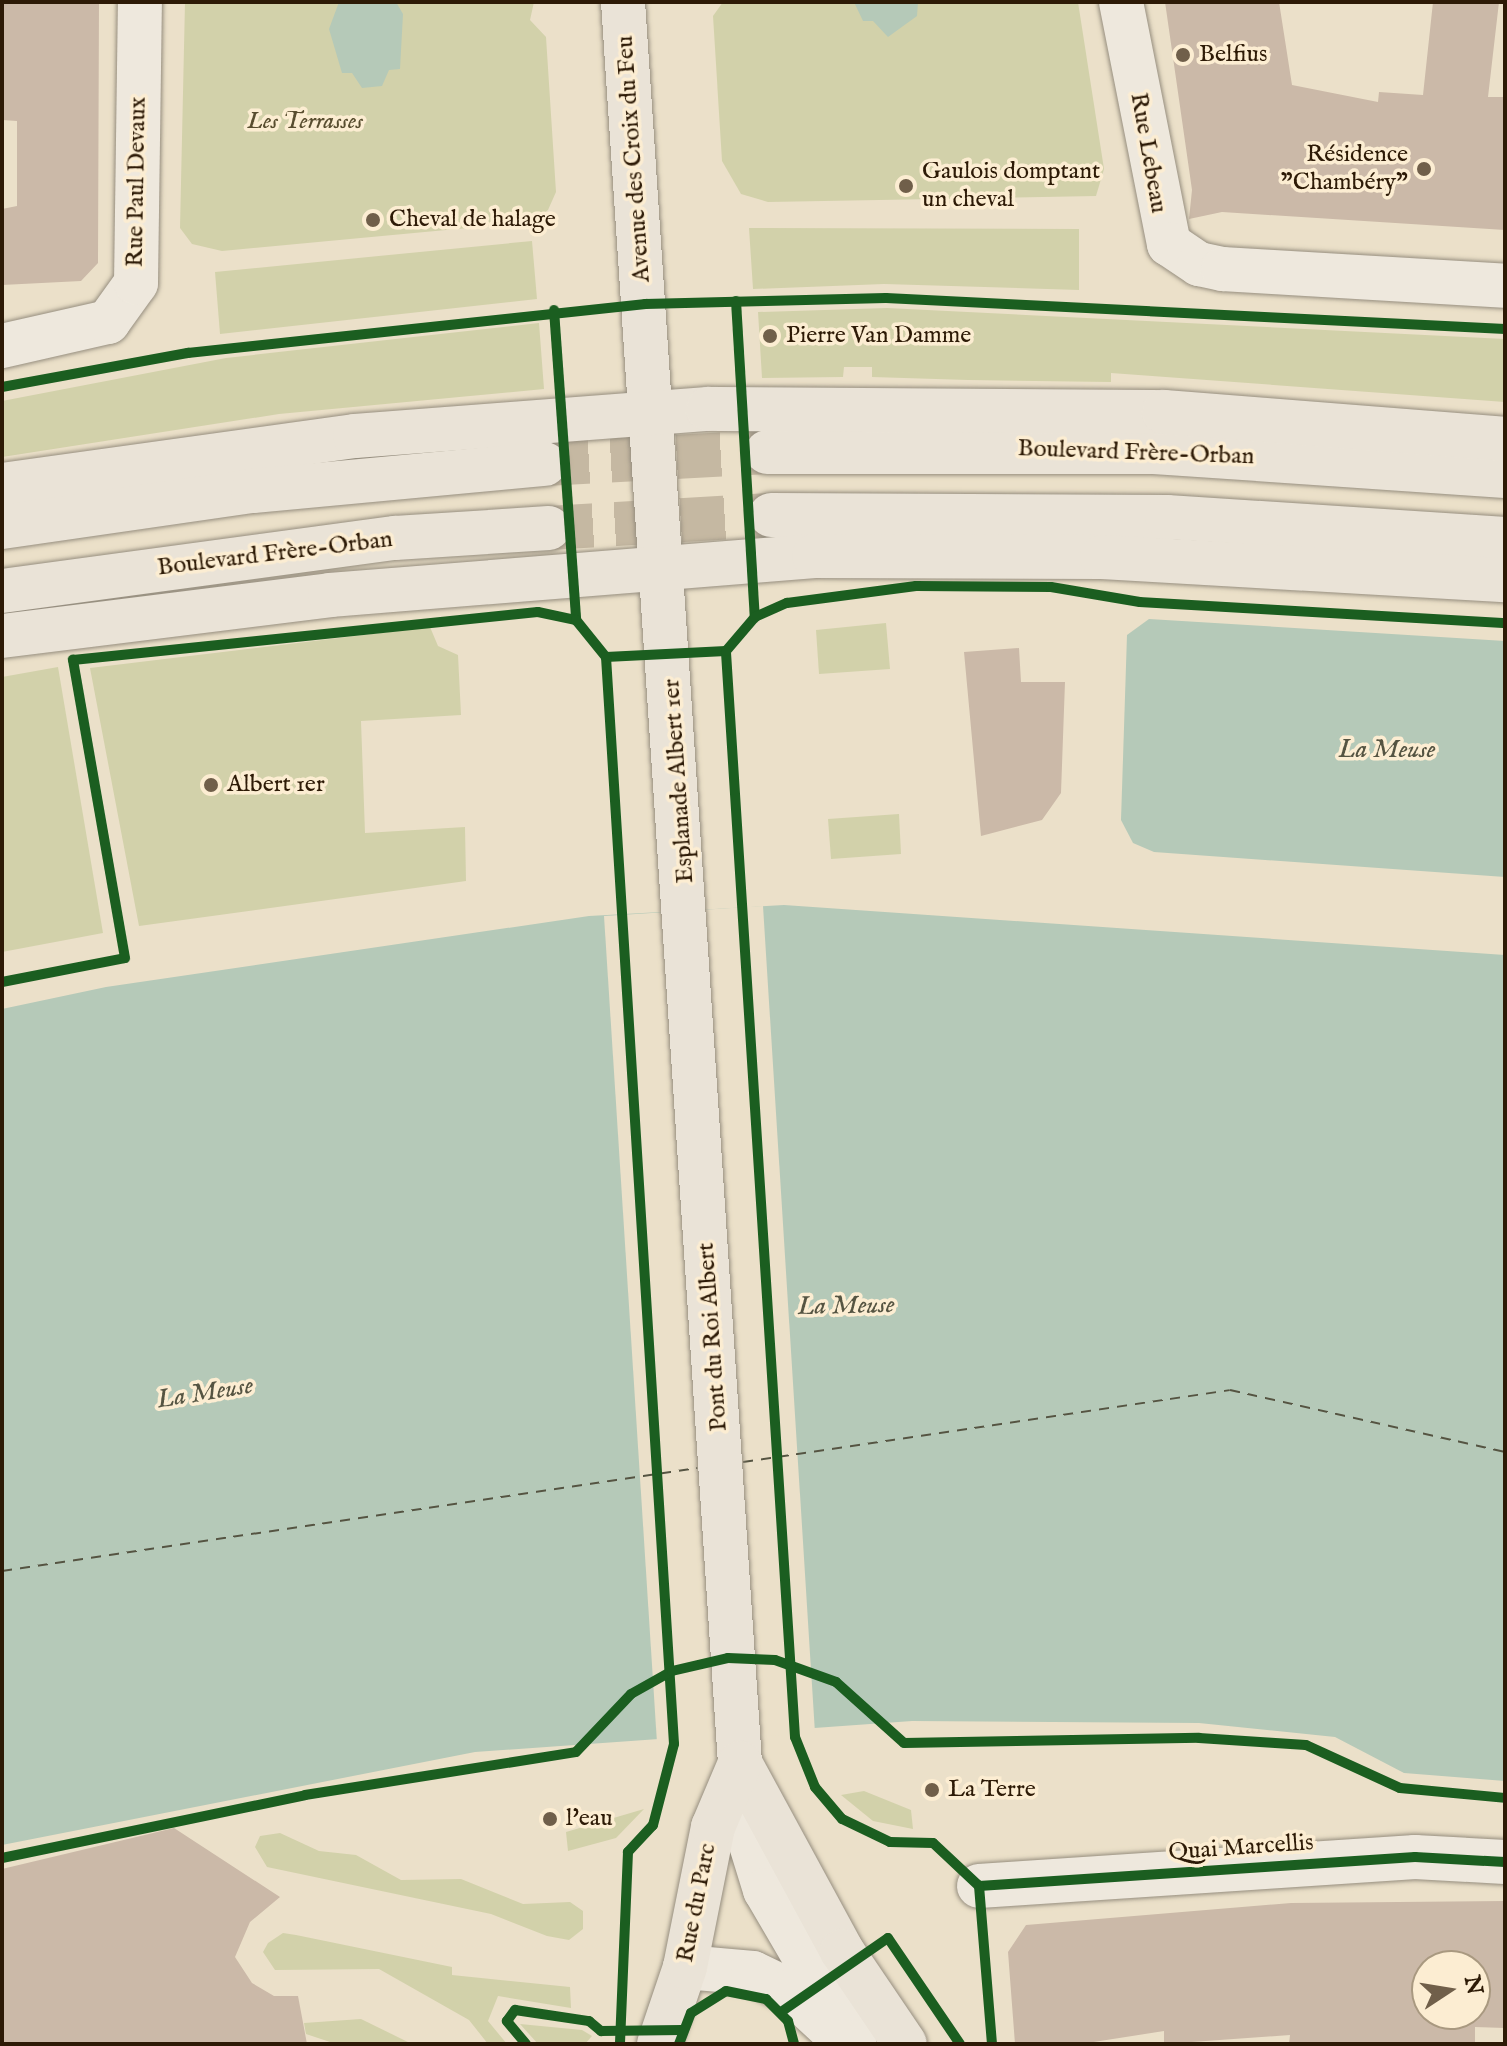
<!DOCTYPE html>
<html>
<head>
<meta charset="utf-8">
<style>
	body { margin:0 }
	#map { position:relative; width:1507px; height:2046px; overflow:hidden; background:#ebe0c9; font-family:"IM FELL English",serif }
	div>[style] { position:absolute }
	.green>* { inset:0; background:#d2d1aa }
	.water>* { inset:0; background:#b5c9b8 }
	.pier>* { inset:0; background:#ebe0c9 }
	.ferry>* { height:2px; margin-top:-1px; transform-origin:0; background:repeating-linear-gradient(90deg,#555442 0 10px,transparent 0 18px) }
	.building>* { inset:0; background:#cbb9a8 }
	.major-tunnel>* { height:44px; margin-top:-22px; transform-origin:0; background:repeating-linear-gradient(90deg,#c5b8a2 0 44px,transparent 0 66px) }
	.roads { filter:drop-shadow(0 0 2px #968e7f) drop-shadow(0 0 2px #968e7f) }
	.minor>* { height:44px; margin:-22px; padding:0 22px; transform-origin:22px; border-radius:22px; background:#eee8dd }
	.major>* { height:44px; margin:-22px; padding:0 22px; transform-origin:22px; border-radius:22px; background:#eae3d7 }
	.cycleway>* { height:10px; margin:-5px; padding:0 5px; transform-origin:5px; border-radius:5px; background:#1b5e20 }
	.dots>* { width:22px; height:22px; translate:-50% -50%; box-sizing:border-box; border:4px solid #fcedd2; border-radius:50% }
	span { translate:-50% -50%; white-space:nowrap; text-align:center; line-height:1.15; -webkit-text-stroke:7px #fcedd2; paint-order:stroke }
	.poi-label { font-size:24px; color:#2d1a06 }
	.left { translate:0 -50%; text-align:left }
	.right { translate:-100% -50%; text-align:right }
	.park-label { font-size:24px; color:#584d2f; font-style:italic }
	.street-label { font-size:24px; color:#2d1a06 }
	.water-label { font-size:26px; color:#555442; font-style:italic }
	.frame { position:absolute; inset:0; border:4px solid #2d1a06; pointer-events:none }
	.north { position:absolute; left:1411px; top:1950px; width:80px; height:80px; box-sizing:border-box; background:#fcedd2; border:2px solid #a99980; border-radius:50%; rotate:78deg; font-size:22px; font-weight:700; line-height:32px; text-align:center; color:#2d1a06 }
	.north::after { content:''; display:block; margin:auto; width:28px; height:36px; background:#705f4a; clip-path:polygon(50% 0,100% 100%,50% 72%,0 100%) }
</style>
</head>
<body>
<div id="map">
	<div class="green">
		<i style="clip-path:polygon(185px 2px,534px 2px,530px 20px,546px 37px,556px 192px,548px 210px,532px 222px,222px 251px,192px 244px,180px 228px)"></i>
		<i style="clip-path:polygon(723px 2px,1078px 2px,1104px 169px,1096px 196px,768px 202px,741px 194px,722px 161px,713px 16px)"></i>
		<i style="clip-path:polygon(749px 228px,1079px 229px,1079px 290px,884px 284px,753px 289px)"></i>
		<i style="clip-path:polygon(532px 241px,537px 299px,220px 334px,215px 272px)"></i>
		<i style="clip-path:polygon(887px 308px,1505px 339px,1505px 402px,1111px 373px,1111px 382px,968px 380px,872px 377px,872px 367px,844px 367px,843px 377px,762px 378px,758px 312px)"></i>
		<i style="clip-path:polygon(539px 323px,544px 389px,279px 414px,2px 457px,2px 401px,226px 358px)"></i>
		<i style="clip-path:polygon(886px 623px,890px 669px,819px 674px,816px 630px)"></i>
		<i style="clip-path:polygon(430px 627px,438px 646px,458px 655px,461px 715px,361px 721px,365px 833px,465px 827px,466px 881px,139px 926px,90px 668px)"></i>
		<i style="clip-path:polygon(58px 667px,103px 933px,2px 952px,2px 677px)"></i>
		<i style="clip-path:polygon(899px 814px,901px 854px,831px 859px,828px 819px)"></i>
		<i style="clip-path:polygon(864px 1791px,911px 1810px,913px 1829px,873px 1821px,841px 1795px)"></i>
		<i style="clip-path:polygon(644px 1809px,616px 1838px,568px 1851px,566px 1832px)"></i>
		<i style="clip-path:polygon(280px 1833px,319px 1851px,356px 1855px,401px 1880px,461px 1879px,523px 1904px,570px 1902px,583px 1911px,583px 1929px,569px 1940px,547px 1936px,491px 1914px,267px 1867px,255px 1847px,260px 1836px)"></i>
		<i style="clip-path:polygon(296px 1935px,452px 1967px,452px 1975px,570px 1987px,571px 2008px,498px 1996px,488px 2021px,507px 2044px,488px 2044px,469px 2020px,379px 1969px,275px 1970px,263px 1952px,268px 1943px,283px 1933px)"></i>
		<i style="clip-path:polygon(361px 2019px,412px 2044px,336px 2044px,306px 2034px,304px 2023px)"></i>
		<i style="clip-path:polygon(520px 2024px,582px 2030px,592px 2036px,585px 2044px,538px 2044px)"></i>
	</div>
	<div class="water">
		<i style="clip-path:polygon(339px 2px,396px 2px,403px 14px,400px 69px,389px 70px,382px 86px,362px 88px,352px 73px,342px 73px,329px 29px)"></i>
		<i style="clip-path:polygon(854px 2px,918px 2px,917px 16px,888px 37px,873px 21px,863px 21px)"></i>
		<i style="clip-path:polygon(1149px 619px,1505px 641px,1505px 877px,1154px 852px,1133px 843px,1121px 820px,1127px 635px)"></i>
		<i style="clip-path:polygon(784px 905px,1505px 955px,1505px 1781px,1404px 1773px,1335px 1737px,1199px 1723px,912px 1721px,475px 1752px,2px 1845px,2px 1009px,106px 987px,589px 916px)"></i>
	</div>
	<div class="pier">
		<i style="clip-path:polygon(763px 906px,815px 1733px,657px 1743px,604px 916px)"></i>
	</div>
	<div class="ferry">
		<i style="left:743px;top:1462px;width:492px;rotate:-8.4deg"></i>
		<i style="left:1230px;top:1390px;width:282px;rotate:12.7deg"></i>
		<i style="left:2px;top:1571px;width:703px;rotate:-8.43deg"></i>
	</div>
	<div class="building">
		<i style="clip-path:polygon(2px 2px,99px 2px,98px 263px,81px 281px,2px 285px,2px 209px,17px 206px,17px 121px,2px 120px)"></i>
		<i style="clip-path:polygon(1165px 2px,1279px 2px,1292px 85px,1378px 102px,1379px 92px,1423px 95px,1433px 2px,1499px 2px,1488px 97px,1505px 97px,1505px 230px,1222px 212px,1189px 219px,1192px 190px)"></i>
		<i style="clip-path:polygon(1019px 648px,1021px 682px,1065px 682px,1061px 793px,1042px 820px,981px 836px,964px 652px)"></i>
		<i style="clip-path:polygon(174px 1828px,280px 1897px,250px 1922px,235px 1957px,252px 1983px,274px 1996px,298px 1996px,307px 2044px,2px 2044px,2px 1869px)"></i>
		<i style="clip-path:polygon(evenodd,1505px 1901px,1505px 2028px,1475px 2027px,1475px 2044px,1289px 2044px,1290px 2035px,1164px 2044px,1164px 2031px,1081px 2044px,1015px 2044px,1008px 1952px,1026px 1925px,1291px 1903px,1505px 1901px,1427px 1966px,1475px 1966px,1475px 2014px,1427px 2014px,1427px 1966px)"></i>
	</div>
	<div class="major-tunnel">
		<i style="left:545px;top:464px;width:222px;rotate:-3.1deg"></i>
		<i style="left:549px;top:528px;width:222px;rotate:-3.4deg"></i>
	</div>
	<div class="roads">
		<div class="minor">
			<i style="left:1121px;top:2px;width:247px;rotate:78.8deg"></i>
			<i style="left:1169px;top:244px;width:36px;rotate:34deg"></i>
			<i style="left:1199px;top:264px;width:25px;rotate:12deg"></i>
			<i style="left:1223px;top:269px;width:283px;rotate:3.4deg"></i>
			<i style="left:2px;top:346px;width:109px;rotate:-12.8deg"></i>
			<i style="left:108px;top:322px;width:48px;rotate:-54.3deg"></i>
			<i style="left:136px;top:283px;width:281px;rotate:-89.2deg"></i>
			<i style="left:740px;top:1763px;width:72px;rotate:83.7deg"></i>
			<i style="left:748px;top:1835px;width:58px;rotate:72.8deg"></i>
			<i style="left:765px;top:1890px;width:178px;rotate:59.7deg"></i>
			<i style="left:979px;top:1886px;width:437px;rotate:-3.8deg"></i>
			<i style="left:1415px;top:1857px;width:90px;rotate:3.2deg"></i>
			<i style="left:685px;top:1967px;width:68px;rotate:5deg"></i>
			<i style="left:753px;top:1973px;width:41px;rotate:25.9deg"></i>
			<i style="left:790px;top:1991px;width:56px;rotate:42.8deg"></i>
		</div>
		<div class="major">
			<i style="left:623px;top:2px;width:1765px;rotate:86.2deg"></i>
			<i style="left:740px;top:1763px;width:214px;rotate:61.5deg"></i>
			<i style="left:842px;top:1951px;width:112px;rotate:55.9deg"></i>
			<i style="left:767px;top:452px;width:387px"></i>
			<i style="left:1154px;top:452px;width:352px;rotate:3.9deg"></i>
			<i style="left:2px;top:485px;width:356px;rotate:-7.9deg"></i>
			<i style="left:355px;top:436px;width:354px;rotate:-4.4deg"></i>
			<i style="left:708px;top:409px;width:456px;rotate:0.4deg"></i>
			<i style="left:1164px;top:412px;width:342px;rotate:4.5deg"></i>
			<i style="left:771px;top:515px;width:396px;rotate:0.3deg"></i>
			<i style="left:1167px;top:517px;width:339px;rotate:3.7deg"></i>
			<i style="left:2px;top:527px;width:254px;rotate:-8.2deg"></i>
			<i style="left:253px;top:491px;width:293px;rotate:-5.3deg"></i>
			<i style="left:2px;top:591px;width:397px;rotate:-7.7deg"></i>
			<i style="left:395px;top:538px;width:154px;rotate:-3.7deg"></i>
			<i style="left:2px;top:636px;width:331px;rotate:-7.1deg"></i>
			<i style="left:330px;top:595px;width:486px;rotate:-4.6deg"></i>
			<i style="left:814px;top:556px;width:288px;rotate:0.2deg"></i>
			<i style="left:1102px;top:557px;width:404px;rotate:3.3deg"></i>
			<i style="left:659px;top:2044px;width:81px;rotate:-71.3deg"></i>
			<i style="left:685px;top:1967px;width:143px;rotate:-78.7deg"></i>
			<i style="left:713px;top:1827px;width:69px;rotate:-67.1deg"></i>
		</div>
	</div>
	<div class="cycleway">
		<i style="left:736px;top:301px;width:317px;rotate:86.6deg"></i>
		<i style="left:554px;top:310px;width:311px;rotate:85.9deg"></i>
		<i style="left:2px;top:387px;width:189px;rotate:-10.4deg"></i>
		<i style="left:188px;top:353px;width:460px;rotate:-6.1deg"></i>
		<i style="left:645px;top:304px;width:241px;rotate:-1.4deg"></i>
		<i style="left:886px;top:298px;width:620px;rotate:2.87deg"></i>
		<i style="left:606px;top:657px;width:120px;rotate:-2.9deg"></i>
		<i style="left:2px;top:982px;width:125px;rotate:-11deg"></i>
		<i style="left:125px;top:958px;width:303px;rotate:-99.9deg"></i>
		<i style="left:73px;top:660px;width:467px;rotate:-5.9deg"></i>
		<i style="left:538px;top:612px;width:39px;rotate:12deg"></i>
		<i style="left:576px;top:620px;width:48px;rotate:51deg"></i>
		<i style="left:606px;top:657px;width:1089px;rotate:86.42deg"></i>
		<i style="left:674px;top:1744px;width:84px;rotate:104.5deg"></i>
		<i style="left:653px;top:1825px;width:37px;rotate:133deg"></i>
		<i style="left:628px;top:1852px;width:192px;rotate:92.4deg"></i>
		<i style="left:2px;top:1858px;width:309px;rotate:-11.7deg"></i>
		<i style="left:305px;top:1795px;width:274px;rotate:-9deg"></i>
		<i style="left:576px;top:1752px;width:80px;rotate:-46.5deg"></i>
		<i style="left:631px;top:1694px;width:47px;rotate:-29.3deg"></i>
		<i style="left:672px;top:1671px;width:57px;rotate:-13.1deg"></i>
		<i style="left:728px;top:1658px;width:47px;rotate:2.4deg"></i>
		<i style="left:775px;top:1660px;width:65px;rotate:19.8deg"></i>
		<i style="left:836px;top:1682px;width:91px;rotate:41.9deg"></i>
		<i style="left:904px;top:1743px;width:295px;rotate:-1deg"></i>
		<i style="left:1199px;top:1738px;width:107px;rotate:3.7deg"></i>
		<i style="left:1306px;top:1745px;width:103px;rotate:24.6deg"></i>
		<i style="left:1400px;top:1788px;width:105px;rotate:5.4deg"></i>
		<i style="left:979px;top:1886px;width:437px;rotate:-3.8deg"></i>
		<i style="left:1415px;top:1857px;width:90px;rotate:3.2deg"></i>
		<i style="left:781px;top:2012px;width:130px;rotate:-34.7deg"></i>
		<i style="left:888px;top:1938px;width:128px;rotate:55.8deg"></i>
		<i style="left:526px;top:2044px;width:30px;rotate:-130deg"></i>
		<i style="left:507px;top:2021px;width:14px;rotate:-54deg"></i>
		<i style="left:515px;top:2010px;width:75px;rotate:8.5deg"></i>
		<i style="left:589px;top:2021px;width:16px;rotate:40deg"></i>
		<i style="left:601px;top:2031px;width:81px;rotate:-0.7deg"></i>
		<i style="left:679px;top:2044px;width:33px;rotate:-69deg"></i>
		<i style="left:691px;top:2013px;width:41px;rotate:-32.2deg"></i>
		<i style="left:726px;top:1991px;width:41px;rotate:11.3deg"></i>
		<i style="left:766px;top:1999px;width:31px;rotate:45deg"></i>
		<i style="left:788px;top:2021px;width:24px;rotate:75deg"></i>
		<i style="left:992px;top:2044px;width:159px;rotate:-94.7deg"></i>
		<i style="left:979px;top:1886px;width:63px;rotate:-136.9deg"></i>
		<i style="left:933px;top:1843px;width:43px;rotate:-178.7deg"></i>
		<i style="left:890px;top:1842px;width:53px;rotate:-154.4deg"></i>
		<i style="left:842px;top:1819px;width:42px;rotate:-130.2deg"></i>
		<i style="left:815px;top:1787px;width:54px;rotate:-111.8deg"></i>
		<i style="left:795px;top:1737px;width:1088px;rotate:-93.64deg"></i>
		<i style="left:726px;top:651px;width:45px;rotate:-49.5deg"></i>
		<i style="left:755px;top:617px;width:35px;rotate:-24deg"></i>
		<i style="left:787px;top:603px;width:130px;rotate:-7.5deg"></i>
		<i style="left:916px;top:586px;width:135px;rotate:0.4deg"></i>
		<i style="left:1051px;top:587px;width:90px;rotate:9.6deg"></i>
		<i style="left:1140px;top:602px;width:366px;rotate:3.3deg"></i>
	</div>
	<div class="dots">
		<i style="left:1183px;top:55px;background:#705f4a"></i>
		<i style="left:1424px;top:169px;background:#705f4a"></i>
		<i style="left:906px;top:186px;background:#705f4a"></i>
		<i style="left:373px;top:220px;background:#705f4a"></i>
		<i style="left:770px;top:336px;background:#705f4a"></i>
		<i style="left:211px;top:785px;background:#705f4a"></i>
		<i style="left:932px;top:1790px;background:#705f4a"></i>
		<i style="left:550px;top:1819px;background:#705f4a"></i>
	</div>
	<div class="poi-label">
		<span class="left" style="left:1199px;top:55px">Belfius</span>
		<span class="right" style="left:1408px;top:169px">Résidence<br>"Chambéry"</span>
		<span class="left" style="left:922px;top:186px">Gaulois domptant<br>un cheval</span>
		<span class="left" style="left:389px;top:220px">Cheval de halage</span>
		<span class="left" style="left:786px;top:336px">Pierre Van Damme</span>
		<span class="left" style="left:227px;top:785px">Albert 1er</span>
		<span class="left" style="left:948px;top:1790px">La Terre</span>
		<span class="left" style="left:566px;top:1819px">l'eau</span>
	</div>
	<div class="park-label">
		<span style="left:305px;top:122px">Les Terrasses</span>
	</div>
	<div class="street-label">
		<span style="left:1148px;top:153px;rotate:80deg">Rue Lebeau</span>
		<span style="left:634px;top:159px;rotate:-94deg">Avenue des Croix du Feu</span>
		<span style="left:137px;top:182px;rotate:-89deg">Rue Paul Devaux</span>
		<span style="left:1136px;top:453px;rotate:2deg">Boulevard Frère-Orban</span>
		<span style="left:275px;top:554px;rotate:-7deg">Boulevard Frère-Orban</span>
		<span style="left:679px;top:781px;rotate:-94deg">Esplanade Albert 1er</span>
		<span style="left:713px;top:1337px;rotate:-94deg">Pont du Roi Albert</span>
		<span style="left:1241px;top:1848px;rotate:-4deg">Quai Marcellis</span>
		<span style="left:697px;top:1903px;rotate:-79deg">Rue du Parc</span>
	</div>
	<div class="water-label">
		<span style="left:1387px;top:750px">La Meuse</span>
		<span style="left:846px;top:1306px;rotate:-1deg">La Meuse</span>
		<span style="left:205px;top:1393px;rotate:-9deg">La Meuse</span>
	</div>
	<div class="frame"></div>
	<div class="north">N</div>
</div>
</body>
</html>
